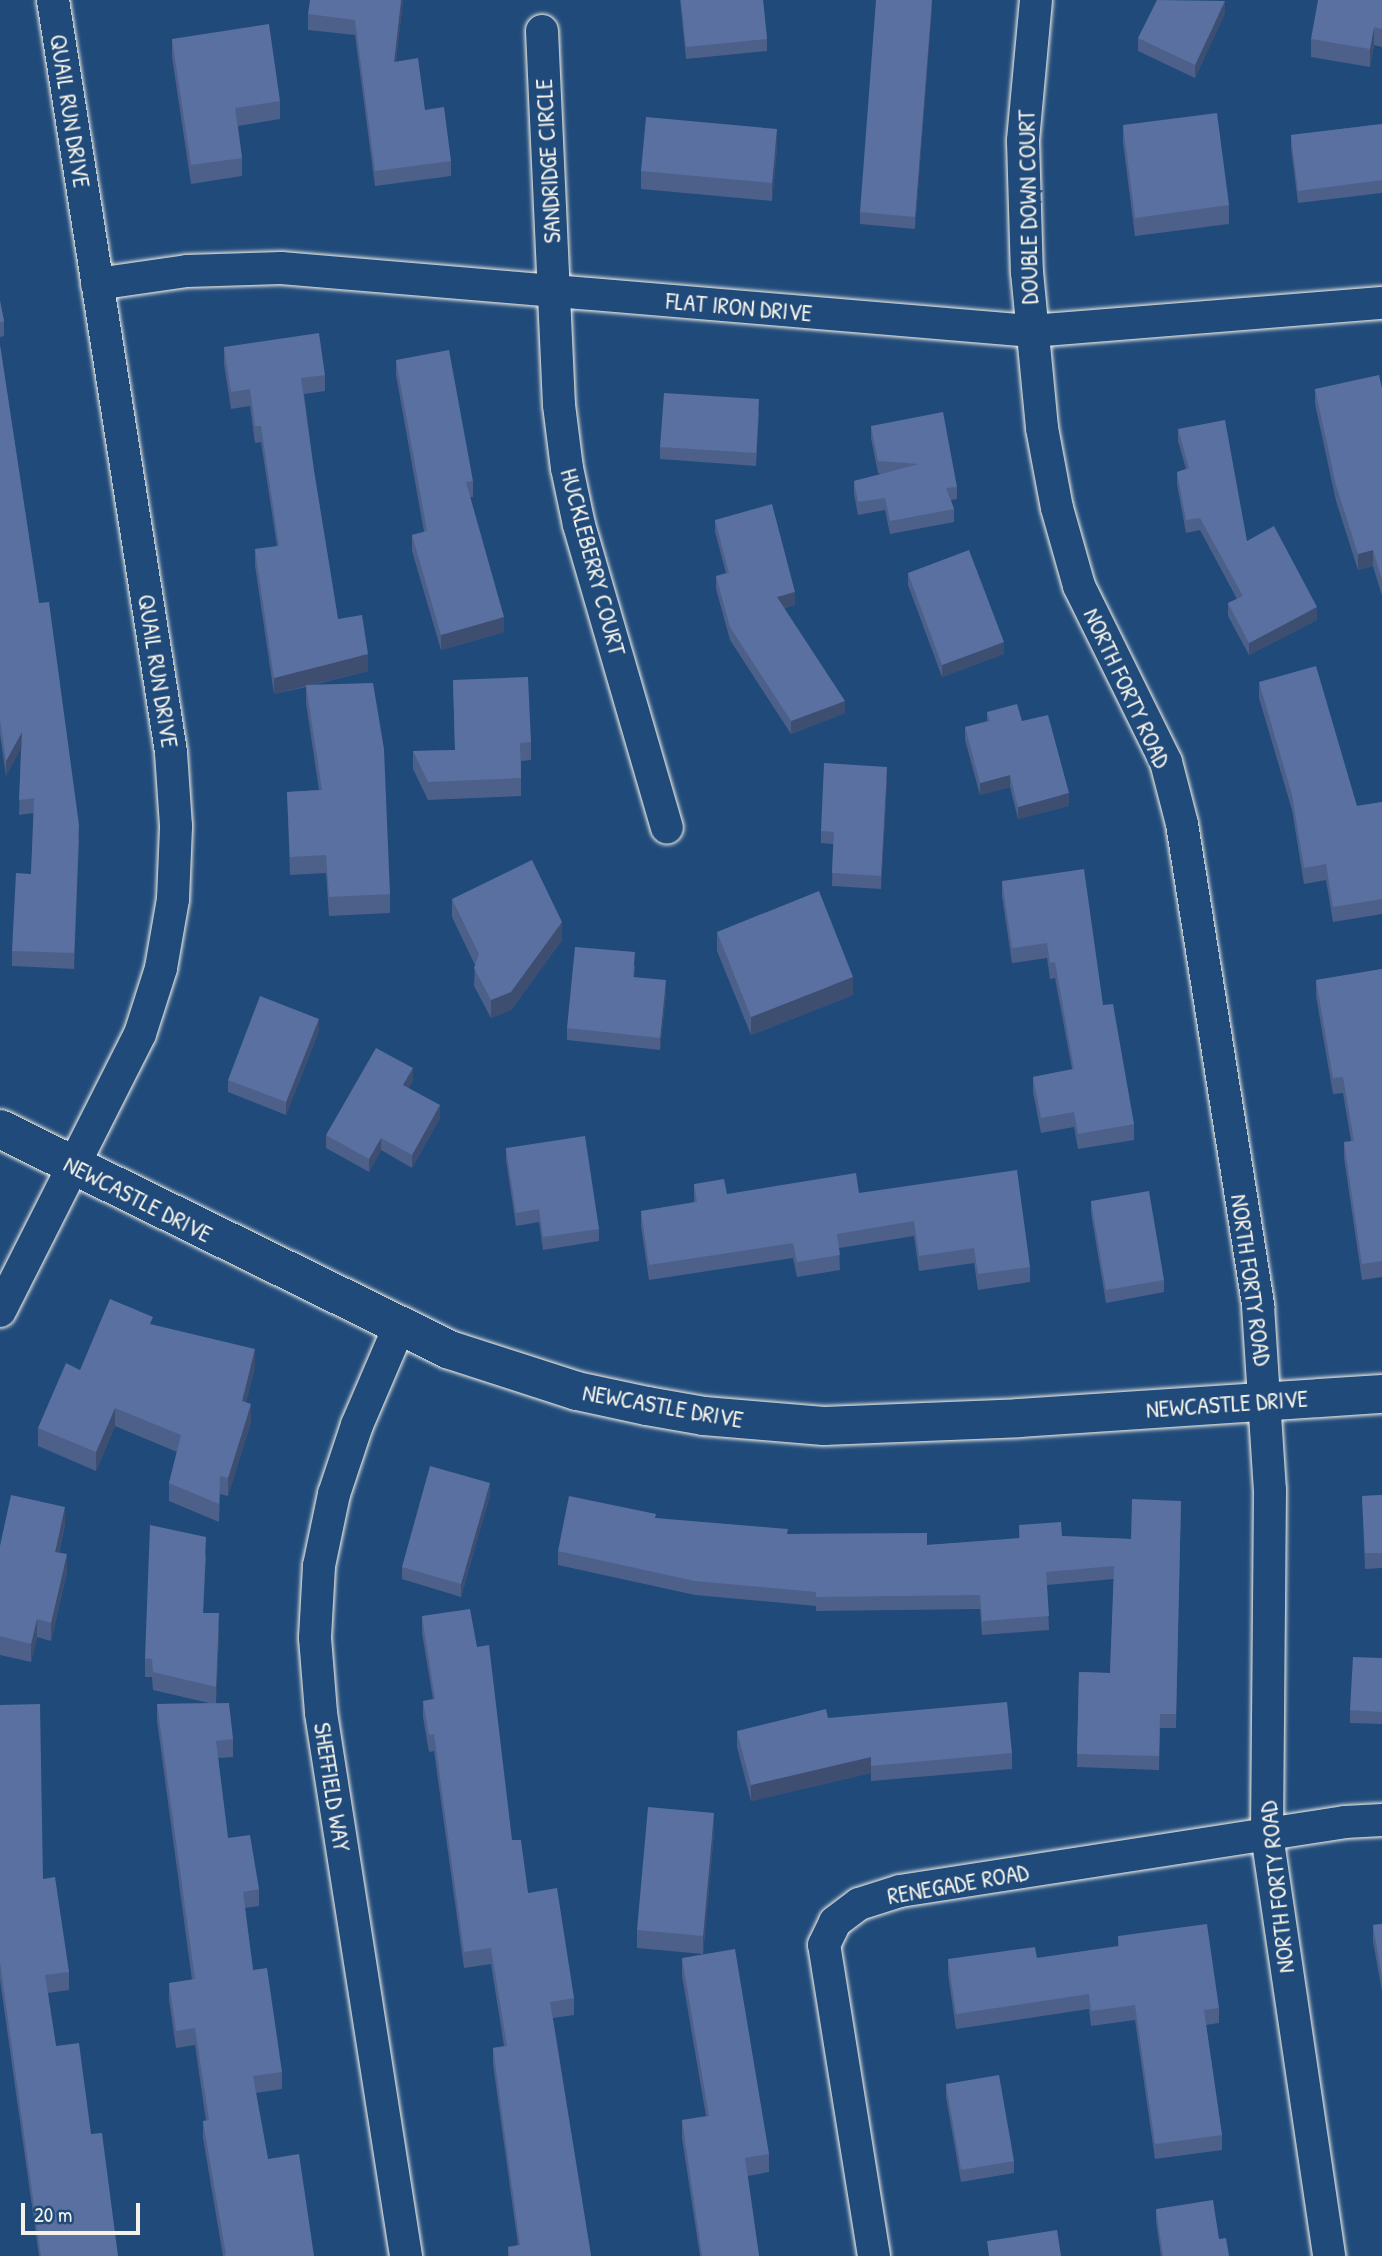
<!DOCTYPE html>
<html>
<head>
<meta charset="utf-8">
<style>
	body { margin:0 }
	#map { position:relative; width:1382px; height:2256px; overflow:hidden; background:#1f4a7a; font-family:"Patrick Hand",sans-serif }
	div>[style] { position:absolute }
	.roads { filter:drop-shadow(0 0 2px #f4f1e8) drop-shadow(0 0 2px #f4f1e8) }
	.street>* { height:32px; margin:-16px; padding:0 16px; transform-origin:16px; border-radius:16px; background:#1f4a7a }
	.secondary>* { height:38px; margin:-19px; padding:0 19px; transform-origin:19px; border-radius:19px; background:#1f4a7a }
	.wall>* { inset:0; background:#4d608a }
	.shaded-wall>* { inset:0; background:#3e4e71 }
	.building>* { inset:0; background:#5970a1 }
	span { translate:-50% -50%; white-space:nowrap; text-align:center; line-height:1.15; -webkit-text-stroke:7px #1f4a7a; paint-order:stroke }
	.street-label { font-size:24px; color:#f4f1e8 }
	.scale { position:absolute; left:21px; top:2203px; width:119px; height:32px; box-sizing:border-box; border:4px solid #f4f1e8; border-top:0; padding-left:9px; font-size:21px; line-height:24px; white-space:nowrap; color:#f4f1e8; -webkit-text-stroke:5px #1f4a7a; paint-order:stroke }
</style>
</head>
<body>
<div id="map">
	<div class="roads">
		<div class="street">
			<i style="left:1036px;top:0;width:142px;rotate:95.3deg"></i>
			<i style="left:1023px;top:141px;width:131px;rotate:88.3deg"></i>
			<i style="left:1027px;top:272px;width:157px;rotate:84.5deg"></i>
			<i style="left:1042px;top:428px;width:81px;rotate:79.4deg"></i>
			<i style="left:1057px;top:508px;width:81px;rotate:74.2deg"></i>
			<i style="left:1079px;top:586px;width:196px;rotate:63.7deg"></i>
			<i style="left:1166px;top:762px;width:64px;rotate:75.5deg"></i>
			<i style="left:1182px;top:824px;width:488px;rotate:81deg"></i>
			<i style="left:1258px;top:1306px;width:184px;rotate:86.3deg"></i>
			<i style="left:1270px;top:1490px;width:345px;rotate:90.5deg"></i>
			<i style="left:1267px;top:1835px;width:426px;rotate:81.6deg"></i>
			<i style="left:542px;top:31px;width:374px;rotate:87.4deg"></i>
			<i style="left:559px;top:405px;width:64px;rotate:82.8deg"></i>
			<i style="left:567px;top:468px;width:58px;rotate:78.1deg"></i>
			<i style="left:579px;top:525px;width:315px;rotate:73.8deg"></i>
			<i style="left:97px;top:284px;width:91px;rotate:-8.2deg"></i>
			<i style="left:187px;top:271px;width:94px;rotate:-1.8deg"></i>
			<i style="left:281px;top:268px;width:754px;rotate:4.8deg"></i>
			<i style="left:1032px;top:331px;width:351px;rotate:-4.6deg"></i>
			<i style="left:0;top:1311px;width:310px;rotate:-63.2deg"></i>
			<i style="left:140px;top:1034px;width:69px;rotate:-72.3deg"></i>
			<i style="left:161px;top:968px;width:70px;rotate:-80.1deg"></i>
			<i style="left:173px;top:899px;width:73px;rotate:-87.6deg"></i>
			<i style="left:176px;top:826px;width:74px;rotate:-93.9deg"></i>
			<i style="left:171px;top:752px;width:761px;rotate:-98.92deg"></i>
			<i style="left:399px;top:1327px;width:107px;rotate:113.2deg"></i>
			<i style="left:357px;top:1425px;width:73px;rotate:108.4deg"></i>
			<i style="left:334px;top:1494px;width:74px;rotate:101.8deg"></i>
			<i style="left:319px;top:1566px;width:72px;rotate:93.2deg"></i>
			<i style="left:315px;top:1638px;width:75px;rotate:85.4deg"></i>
			<i style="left:321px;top:1713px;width:550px;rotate:81.1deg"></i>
			<i style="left:874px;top:2256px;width:315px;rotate:-99.1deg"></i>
			<i style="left:824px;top:1945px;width:25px;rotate:-64deg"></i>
			<i style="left:835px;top:1922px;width:30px;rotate:-37deg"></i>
			<i style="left:859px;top:1904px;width:43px;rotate:-17.6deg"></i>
			<i style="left:900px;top:1891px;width:450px;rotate:-8.8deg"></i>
			<i style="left:1345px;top:1822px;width:37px;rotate:-3deg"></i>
		</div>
		<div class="secondary">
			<i style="left:0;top:1129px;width:501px;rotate:26.16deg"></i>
			<i style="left:450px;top:1350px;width:133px;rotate:17.9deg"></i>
			<i style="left:577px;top:1391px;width:72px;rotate:12.1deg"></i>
			<i style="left:647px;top:1406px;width:58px;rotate:10deg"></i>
			<i style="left:704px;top:1416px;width:120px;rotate:4.8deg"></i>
			<i style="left:824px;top:1426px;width:195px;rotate:-2.3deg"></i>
			<i style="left:1019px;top:1418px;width:364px;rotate:-3.8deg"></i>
		</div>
	</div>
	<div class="wall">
		<i style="clip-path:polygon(403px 0,396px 61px,425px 110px,451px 161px,451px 176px,375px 186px,355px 35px,308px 30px,308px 14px)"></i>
		<i style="clip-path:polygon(680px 0,763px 0,767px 39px,767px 51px,686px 59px)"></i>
		<i style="clip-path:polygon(1382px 0,1382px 47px,1374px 45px,1370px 67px,1311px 57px,1311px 39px)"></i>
		<i style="clip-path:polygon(932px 6px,915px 229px,860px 224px,860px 212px)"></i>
		<i style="clip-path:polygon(1225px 13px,1195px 78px,1138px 51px,1138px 38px)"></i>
		<i style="clip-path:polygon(172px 39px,280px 101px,280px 119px,238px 126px,242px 158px,242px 176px,191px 184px,172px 57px)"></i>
		<i style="clip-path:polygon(1382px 124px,1382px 193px,1298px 203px,1291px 148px,1291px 135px)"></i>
		<i style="clip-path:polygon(1123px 125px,1229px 205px,1229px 224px,1135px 236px,1123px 143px)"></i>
		<i style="clip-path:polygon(777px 147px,772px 201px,641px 189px,641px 171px)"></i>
		<i style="clip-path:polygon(0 301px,4px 321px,4px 336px,0 337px)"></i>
		<i style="clip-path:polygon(0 345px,39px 603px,79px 841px,74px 969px,12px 966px,12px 951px,31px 874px,34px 813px,19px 815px,21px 748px,6px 776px,0 735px)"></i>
		<i style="clip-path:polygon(224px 347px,325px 375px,325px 391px,304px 394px,314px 471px,338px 619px,368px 671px,313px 685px,390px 894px,390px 913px,329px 916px,326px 873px,290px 875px,287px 792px,319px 790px,306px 703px,306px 687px,274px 694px,255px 566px,255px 549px,277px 546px,261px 442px,255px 443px,250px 406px,231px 409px,224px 364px)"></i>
		<i style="clip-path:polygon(396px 360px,473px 481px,473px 497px,470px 497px,504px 632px,441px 650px,412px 551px,412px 535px,424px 532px,396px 375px)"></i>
		<i style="clip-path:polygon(1382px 388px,1382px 596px,1373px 566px,1358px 570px,1336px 501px,1315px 404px,1315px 389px)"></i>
		<i style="clip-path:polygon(759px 411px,756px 466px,660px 459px,660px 447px)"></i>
		<i style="clip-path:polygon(871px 426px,957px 487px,957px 499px,951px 500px,954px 509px,954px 522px,890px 534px,885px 510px,858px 515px,854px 494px,854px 481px,882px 474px,878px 473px,871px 438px)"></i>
		<i style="clip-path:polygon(1178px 429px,1247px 541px,1317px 620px,1249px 655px,1228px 616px,1228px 603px,1237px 599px,1200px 530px,1186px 533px,1177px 484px,1177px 472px,1186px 469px,1178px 441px)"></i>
		<i style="clip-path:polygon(715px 520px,795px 605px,784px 608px,845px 713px,791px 734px,730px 640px,716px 589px,716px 576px,726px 573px,715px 532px)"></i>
		<i style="clip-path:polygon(908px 573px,1004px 654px,942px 677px,908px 585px)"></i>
		<i style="clip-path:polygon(453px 680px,531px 742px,531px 760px,521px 761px,521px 796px,428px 800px,413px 769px,413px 751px,455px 750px)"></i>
		<i style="clip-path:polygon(1259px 682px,1357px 806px,1382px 802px,1382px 914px,1333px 922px,1326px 880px,1304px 884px,1292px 810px,1259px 698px)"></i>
		<i style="clip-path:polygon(987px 712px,1022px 721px,1069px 806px,1018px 819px,1010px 787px,980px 795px,965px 740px,965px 727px,987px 721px)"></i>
		<i style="clip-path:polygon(887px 779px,881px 889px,832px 886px,833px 844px,821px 843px,821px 831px)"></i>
		<i style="clip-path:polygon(1002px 881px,1103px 1005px,1134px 1124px,1134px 1140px,1078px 1149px,1074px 1127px,1041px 1133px,1033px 1092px,1033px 1077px,1072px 1069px,1055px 978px,1050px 979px,1047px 958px,1012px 963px,1002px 896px)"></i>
		<i style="clip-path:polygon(452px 899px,562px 940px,511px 1010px,491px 1018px,474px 986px,475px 965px,452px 917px)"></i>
		<i style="clip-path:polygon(717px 932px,853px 995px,751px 1035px,717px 951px)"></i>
		<i style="clip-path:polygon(635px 965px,634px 977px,666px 993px,660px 1050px,567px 1040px,567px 1028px)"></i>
		<i style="clip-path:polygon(1382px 969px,1382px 1277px,1362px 1280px,1344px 1158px,1344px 1142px,1351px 1141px,1343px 1093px,1333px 1094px,1316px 996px,1316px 980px)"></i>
		<i style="clip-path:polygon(319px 1031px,286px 1115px,228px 1092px,228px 1080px)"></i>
		<i style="clip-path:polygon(413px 1081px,408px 1088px,440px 1118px,412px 1168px,381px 1150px,369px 1172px,326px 1148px,326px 1135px)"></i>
		<i style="clip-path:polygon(506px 1148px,599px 1229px,599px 1241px,543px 1250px,539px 1222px,516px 1226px,506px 1160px)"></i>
		<i style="clip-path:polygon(694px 1184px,727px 1194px,859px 1193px,1030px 1267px,1030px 1282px,978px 1290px,974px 1263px,919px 1271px,914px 1236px,839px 1248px,840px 1270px,797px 1277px,793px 1258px,649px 1280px,641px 1226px,641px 1211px,694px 1202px)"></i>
		<i style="clip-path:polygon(1091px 1201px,1164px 1280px,1164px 1292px,1106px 1303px,1091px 1213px)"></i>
		<i style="clip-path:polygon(153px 1325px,255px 1367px,246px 1402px,251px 1422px,228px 1496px,220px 1494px,219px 1522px,169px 1501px,169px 1483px,177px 1452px,115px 1426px,96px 1471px,38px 1446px,38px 1428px,80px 1370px)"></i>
		<i style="clip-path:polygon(490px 1495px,461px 1597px,402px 1579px,402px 1567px)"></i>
		<i style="clip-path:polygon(1382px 1495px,1382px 1568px,1365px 1569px,1362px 1496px)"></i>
		<i style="clip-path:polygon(1181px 1501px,1176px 1728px,1160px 1728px,1159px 1770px,1077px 1767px,1079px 1672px,1110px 1673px,1114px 1579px,1047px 1585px,1049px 1630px,982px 1635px,980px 1609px,816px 1611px,816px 1606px,695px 1595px,558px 1565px,558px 1551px,656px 1518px,788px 1534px,927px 1545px,1019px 1539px,1019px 1525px,1062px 1536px,1131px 1539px)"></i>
		<i style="clip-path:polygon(65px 1525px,59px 1553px,67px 1572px,51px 1641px,37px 1637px,31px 1662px,0 1655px,0 1546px)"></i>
		<i style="clip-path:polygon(206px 1555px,203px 1613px,219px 1631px,216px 1703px,233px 1739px,233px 1757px,218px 1758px,228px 1838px,259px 1889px,259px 1906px,245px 1908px,253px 1970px,282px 2072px,282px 2089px,256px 2093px,268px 2159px,314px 2256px,223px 2256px,203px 2138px,203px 2121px,206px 2121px,195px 2045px,176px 2048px,169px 2000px,169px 1983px,192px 1980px,157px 1721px,157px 1704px,209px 1703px,153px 1690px,152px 1677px,145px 1677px,145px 1658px)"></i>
		<i style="clip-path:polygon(422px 1616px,512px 1840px,528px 1893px,574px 1998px,574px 2015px,553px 2018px,591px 2256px,508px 2256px,508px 2247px,518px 2245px,493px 2064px,493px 2048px,504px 2046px,491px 1964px,464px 1968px,434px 1751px,429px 1752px,423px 1717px,423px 1701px,433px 1699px,422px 1633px)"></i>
		<i style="clip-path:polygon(1382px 1658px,1382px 1724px,1350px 1723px,1350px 1710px)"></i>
		<i style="clip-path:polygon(0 1705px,43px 1879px,69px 1972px,69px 1990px,48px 1993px,56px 2046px,91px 2134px,118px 2256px,39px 2256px,0 1980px)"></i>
		<i style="clip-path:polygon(828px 1718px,1012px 1753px,1012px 1769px,871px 1781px,871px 1773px,751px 1801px,737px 1747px,737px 1731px)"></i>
		<i style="clip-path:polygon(714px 1832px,703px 1954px,637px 1948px,637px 1930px)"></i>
		<i style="clip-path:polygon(1382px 1924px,1382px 1992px,1373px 1941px,1373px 1925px)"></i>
		<i style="clip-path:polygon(1118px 1936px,1219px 2008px,1219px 2023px,1206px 2025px,1222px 2135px,1222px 2150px,1155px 2159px,1135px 2020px,1091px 2026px,1089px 2009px,956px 2029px,948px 1974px,948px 1959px,1037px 1958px,1118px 1946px)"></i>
		<i style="clip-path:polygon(682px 1958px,769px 2154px,769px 2172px,748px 2176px,759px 2256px,700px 2256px,682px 2138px,682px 2120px,706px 2116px,682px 1976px)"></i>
		<i style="clip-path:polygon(946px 2084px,1014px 2161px,1014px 2173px,961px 2182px,946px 2097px)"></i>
		<i style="clip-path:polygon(1156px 2209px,1219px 2239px,1229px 2256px,1161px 2256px,1156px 2221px)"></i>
	</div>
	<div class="shaded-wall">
		<i style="clip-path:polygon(401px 0,403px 0,394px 77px,394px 62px)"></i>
		<i style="clip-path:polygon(932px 0,932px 6px,915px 229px,915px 217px)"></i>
		<i style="clip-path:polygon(1225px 1px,1225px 13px,1195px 78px,1195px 65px)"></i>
		<i style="clip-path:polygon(1374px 27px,1374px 45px,1370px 67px,1370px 49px)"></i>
		<i style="clip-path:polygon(777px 129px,777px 147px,772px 201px,772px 183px)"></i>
		<i style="clip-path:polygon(1373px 550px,1373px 566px,1358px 570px,1358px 554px)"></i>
		<i style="clip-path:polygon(795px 592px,795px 605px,777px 609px,777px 597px)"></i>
		<i style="clip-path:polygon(1317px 607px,1317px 620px,1249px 655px,1249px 643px)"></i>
		<i style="clip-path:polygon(504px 617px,504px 632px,441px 650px,441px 635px)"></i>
		<i style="clip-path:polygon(1004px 642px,1004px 654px,942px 677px,942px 665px)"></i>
		<i style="clip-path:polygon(368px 654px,368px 671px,274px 694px,274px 678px)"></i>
		<i style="clip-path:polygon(845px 701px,845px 713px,791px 734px,791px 721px)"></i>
		<i style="clip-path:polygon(22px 732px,22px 747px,6px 776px,6px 761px)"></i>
		<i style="clip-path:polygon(887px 767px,887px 779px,881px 889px,881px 876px)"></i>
		<i style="clip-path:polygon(1010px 775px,1010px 787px,980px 795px,980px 783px)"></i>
		<i style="clip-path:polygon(1069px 793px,1069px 806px,1018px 819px,1018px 807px)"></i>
		<i style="clip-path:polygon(562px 922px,562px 940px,511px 1010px,491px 1018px,491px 1000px)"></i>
		<i style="clip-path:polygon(853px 977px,853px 995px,751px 1035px,751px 1017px)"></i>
		<i style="clip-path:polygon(666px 980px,666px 993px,660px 1050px,660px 1038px)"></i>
		<i style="clip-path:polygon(319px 1019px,319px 1031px,286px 1115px,286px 1102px)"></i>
		<i style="clip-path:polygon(413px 1068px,413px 1081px,403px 1098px,403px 1085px)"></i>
		<i style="clip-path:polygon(440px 1105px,440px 1118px,412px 1168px,412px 1155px)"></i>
		<i style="clip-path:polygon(381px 1138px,381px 1150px,369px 1172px,369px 1159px)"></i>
		<i style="clip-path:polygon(255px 1349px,255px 1367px,242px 1420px,242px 1401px)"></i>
		<i style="clip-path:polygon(251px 1404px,251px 1422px,228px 1496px,228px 1478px)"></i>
		<i style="clip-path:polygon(115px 1408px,115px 1426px,96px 1471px,96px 1452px)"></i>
		<i style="clip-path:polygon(490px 1483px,490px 1495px,461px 1597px,461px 1584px)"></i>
		<i style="clip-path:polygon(65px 1507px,65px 1525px,55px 1570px,55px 1552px)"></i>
		<i style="clip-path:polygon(67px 1554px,67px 1572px,51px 1641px,51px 1623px)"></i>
		<i style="clip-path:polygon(219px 1613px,219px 1631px,216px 1705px,216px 1687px)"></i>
		<i style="clip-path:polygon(37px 1619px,37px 1637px,31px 1662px,31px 1644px)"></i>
		<i style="clip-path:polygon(871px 1757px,871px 1773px,751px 1801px,751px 1785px)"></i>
		<i style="clip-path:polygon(714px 1813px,714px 1832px,703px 1954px,703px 1936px)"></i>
	</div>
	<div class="building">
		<i style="clip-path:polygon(310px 0,401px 0,394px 62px,418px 58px,425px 110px,444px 107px,451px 161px,375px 171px,355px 20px,308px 14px)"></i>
		<i style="clip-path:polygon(681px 0,763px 0,767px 39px,686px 47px)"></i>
		<i style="clip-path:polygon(876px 0,932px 0,915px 217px,860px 212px)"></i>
		<i style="clip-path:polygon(1157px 0,1225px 1px,1195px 65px,1138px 38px)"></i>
		<i style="clip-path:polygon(1318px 0,1382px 0,1382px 29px,1374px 27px,1370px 49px,1311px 39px)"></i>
		<i style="clip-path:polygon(269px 24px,280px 101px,235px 108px,242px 158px,191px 165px,172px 39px)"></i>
		<i style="clip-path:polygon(1217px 113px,1229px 205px,1135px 218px,1123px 125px)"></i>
		<i style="clip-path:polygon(646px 117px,777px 129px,772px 183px,641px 171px)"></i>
		<i style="clip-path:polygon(1382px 124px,1382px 180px,1298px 191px,1291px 135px)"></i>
		<i style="clip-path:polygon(0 301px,4px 321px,0 322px)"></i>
		<i style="clip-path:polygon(319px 333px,325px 375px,301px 378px,314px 471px,338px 619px,362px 615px,368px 654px,274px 678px,255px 549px,279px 546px,261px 426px,255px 426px,250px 389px,231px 392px,224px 347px)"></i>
		<i style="clip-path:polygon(0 345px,39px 603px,49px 602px,79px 825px,74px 953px,12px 951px,16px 873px,31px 874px,34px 798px,19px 800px,22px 732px,6px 761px,0 720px)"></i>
		<i style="clip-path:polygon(449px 350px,473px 481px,466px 482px,504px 617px,441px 635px,412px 535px,427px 531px,396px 360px)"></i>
		<i style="clip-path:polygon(1379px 375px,1382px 388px,1382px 580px,1373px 550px,1358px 554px,1336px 485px,1315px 389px)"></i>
		<i style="clip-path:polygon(664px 393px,759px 399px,756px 453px,660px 447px)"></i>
		<i style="clip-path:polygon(943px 412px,957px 487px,946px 488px,954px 509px,890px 521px,885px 498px,858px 502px,854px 481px,919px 464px,878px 461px,871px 426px)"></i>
		<i style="clip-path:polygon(1225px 420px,1247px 541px,1274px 526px,1317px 607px,1249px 643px,1228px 603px,1243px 596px,1200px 518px,1186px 520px,1177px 472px,1189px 468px,1178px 429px)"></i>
		<i style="clip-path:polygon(772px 504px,795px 592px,777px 597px,845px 701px,791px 721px,730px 627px,716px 576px,729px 573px,715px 520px)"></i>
		<i style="clip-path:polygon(969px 550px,1004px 642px,942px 665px,908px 573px)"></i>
		<i style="clip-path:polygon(1316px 666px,1357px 806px,1382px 802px,1382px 899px,1333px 907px,1326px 864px,1304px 868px,1292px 795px,1259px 682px)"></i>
		<i style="clip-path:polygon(528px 677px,531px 742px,520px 743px,521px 778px,428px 782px,413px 751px,455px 750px,453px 680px)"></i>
		<i style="clip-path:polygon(373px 683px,384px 749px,390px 894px,329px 897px,326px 855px,290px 857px,287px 792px,322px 790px,306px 685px)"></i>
		<i style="clip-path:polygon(1017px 704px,1022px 721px,1048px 715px,1069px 793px,1018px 807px,1010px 775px,980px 783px,965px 727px,990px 721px,987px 712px)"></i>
		<i style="clip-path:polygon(824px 763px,887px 767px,881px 876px,832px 873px,834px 832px,821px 831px)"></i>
		<i style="clip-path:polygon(532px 860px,562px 922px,511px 992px,491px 1000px,474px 968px,479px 954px,452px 899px)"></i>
		<i style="clip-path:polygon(1084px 869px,1103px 1005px,1113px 1004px,1134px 1124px,1078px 1134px,1074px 1112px,1041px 1118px,1033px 1077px,1074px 1069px,1055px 962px,1050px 963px,1047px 943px,1012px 948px,1002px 881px)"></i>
		<i style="clip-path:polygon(819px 891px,853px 977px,751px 1017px,717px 932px)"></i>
		<i style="clip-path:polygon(575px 947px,635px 952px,633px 977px,666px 980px,660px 1038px,567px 1028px)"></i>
		<i style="clip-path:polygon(1382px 969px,1382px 1261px,1362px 1264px,1344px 1142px,1354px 1141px,1343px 1077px,1333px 1078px,1316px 980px)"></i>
		<i style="clip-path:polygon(260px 996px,319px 1019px,286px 1102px,228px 1080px)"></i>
		<i style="clip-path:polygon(376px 1048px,413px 1068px,403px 1085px,440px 1105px,412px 1155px,381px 1138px,369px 1159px,326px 1135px)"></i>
		<i style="clip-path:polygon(585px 1136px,599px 1229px,543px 1237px,539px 1209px,516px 1213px,506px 1148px)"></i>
		<i style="clip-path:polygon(1017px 1170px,1030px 1267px,978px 1274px,974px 1248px,919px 1256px,914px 1221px,837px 1234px,840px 1255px,797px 1262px,793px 1243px,649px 1265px,641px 1211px,697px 1202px,694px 1184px,724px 1179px,727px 1194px,856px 1173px,859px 1193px)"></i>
		<i style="clip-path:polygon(1149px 1191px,1164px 1280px,1106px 1290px,1091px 1201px)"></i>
		<i style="clip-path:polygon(110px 1299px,153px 1317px,150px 1324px,255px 1349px,242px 1401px,251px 1404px,228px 1478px,220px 1476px,219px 1504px,169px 1483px,181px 1435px,115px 1408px,96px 1452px,38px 1428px,66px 1363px,80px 1370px)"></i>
		<i style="clip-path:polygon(430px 1466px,490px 1483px,461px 1584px,402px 1567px)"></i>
		<i style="clip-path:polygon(11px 1495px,65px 1507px,55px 1552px,67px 1554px,51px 1623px,37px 1619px,31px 1644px,0 1636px,0 1546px)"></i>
		<i style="clip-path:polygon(1382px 1495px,1382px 1553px,1365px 1553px,1362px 1496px)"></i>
		<i style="clip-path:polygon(569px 1496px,656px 1514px,655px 1518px,788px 1529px,787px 1534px,927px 1533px,927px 1545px,1020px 1538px,1019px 1525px,1061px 1522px,1062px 1536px,1131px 1539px,1132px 1499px,1181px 1501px,1176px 1714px,1160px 1714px,1159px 1756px,1077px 1754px,1079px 1672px,1110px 1673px,1114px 1566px,1046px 1572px,1049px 1616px,982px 1621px,980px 1595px,816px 1597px,816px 1592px,695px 1581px,558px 1551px)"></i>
		<i style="clip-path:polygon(150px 1525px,206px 1537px,203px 1613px,219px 1613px,216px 1687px,153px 1672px,152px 1659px,145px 1658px)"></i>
		<i style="clip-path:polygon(470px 1609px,477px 1647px,489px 1645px,512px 1840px,521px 1840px,528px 1893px,557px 1888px,574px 1998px,550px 2002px,591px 2256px,510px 2256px,508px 2247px,520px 2245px,493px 2048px,507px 2046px,491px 1948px,464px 1952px,434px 1734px,429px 1735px,423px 1701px,435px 1699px,422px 1616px)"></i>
		<i style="clip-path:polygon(1353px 1657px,1382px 1658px,1382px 1712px,1350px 1710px)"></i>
		<i style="clip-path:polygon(1007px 1702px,1012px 1753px,871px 1766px,871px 1757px,751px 1785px,737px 1731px,826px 1709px,828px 1718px)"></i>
		<i style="clip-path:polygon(229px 1703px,233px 1739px,216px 1741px,228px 1838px,250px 1835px,259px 1889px,243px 1892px,253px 1970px,267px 1968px,282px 2072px,253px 2076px,268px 2159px,299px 2154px,314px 2256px,222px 2256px,226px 2255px,203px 2121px,209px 2120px,195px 2028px,176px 2031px,169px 1983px,195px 1979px,157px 1704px)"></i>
		<i style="clip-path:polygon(40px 1704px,43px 1879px,55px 1877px,69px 1972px,45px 1975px,56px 2046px,79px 2043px,91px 2134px,102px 2133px,118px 2256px,41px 2256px,0 1962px,0 1705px)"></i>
		<i style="clip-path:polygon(648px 1807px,714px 1813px,703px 1936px,637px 1930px)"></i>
		<i style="clip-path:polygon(1207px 1924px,1219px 2008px,1204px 2010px,1222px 2135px,1155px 2144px,1135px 2005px,1091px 2011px,1089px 1994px,956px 2014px,948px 1959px,1035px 1947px,1037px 1958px,1119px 1946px,1118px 1936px)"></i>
		<i style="clip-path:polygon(1382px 1924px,1382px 1977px,1373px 1925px)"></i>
		<i style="clip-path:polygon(735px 1949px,769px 2154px,745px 2158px,759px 2256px,702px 2256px,682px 2120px,709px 2116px,682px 1958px)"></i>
		<i style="clip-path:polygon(999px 2075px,1014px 2161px,961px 2170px,946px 2084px)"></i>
		<i style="clip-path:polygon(1213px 2200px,1219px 2239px,1226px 2238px,1229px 2256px,1163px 2256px,1156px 2209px)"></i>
		<i style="clip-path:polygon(1057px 2230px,1061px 2256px,989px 2256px,987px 2241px)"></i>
	</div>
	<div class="street-label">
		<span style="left:70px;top:111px;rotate:81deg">QUAIL RUN DRIVE</span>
		<span style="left:548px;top:161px;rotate:-93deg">SANDRIDGE CIRCLE</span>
		<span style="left:1028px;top:207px;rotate:-91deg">DOUBLE DOWN COURT</span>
		<span style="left:739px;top:307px;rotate:5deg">FLAT IRON DRIVE</span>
		<span style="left:593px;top:562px;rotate:75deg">HUCKLEBERRY COURT</span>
		<span style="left:158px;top:671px;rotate:81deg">QUAIL RUN DRIVE</span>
		<span style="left:1127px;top:688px;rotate:65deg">NORTH FORTY ROAD</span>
		<span style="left:138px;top:1199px;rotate:27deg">NEWCASTLE DRIVE</span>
		<span style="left:1251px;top:1280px;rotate:82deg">NORTH FORTY ROAD</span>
		<span style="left:1227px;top:1404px;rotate:-4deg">NEWCASTLE DRIVE</span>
		<span style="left:663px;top:1406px;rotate:10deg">NEWCASTLE DRIVE</span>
		<span style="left:332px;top:1787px;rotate:81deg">SHEFFIELD WAY</span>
		<span style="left:958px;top:1884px;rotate:-10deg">RENEGADE ROAD</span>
		<span style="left:1277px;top:1887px;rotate:-96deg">NORTH FORTY ROAD</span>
	</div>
	<div class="scale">20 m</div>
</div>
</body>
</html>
